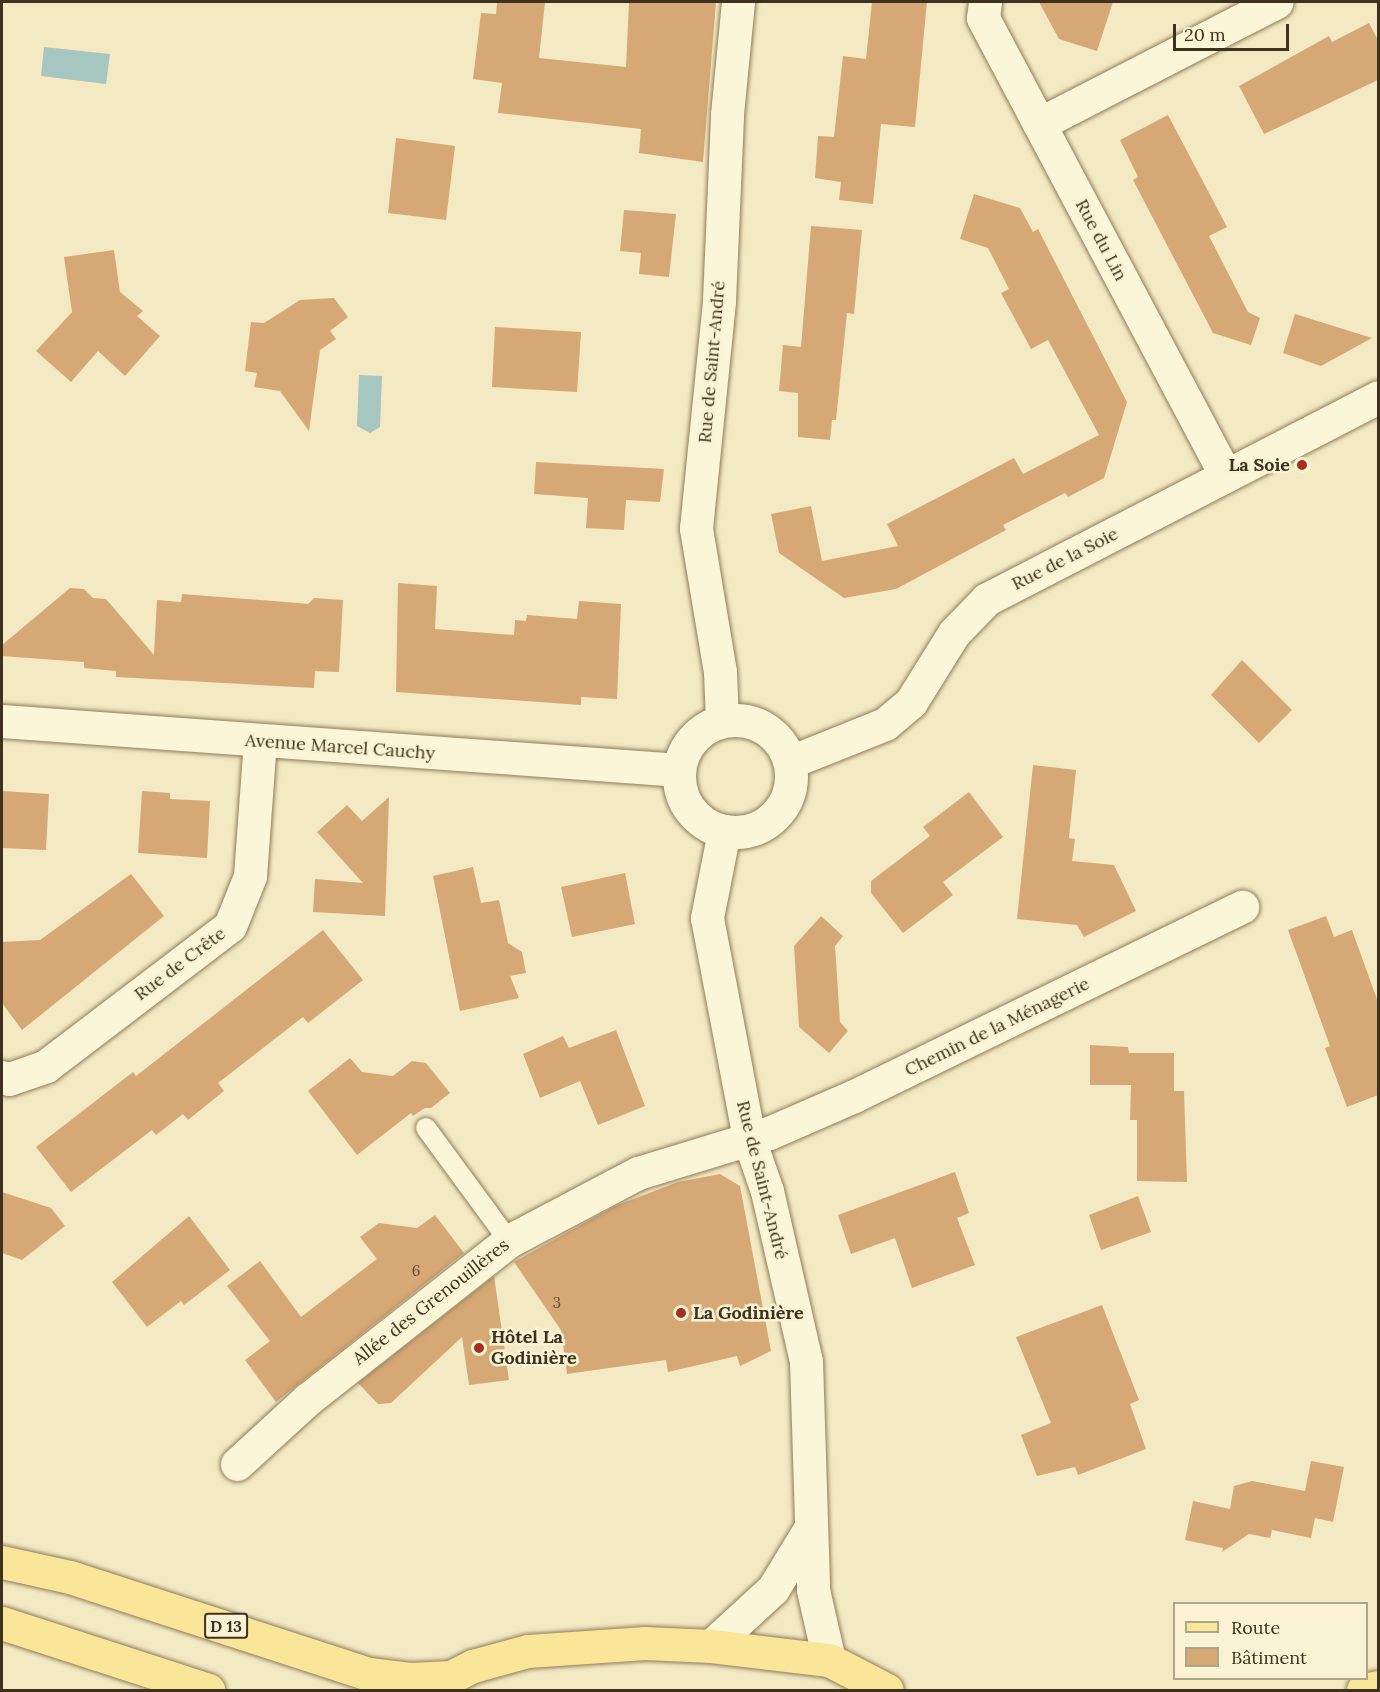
<!DOCTYPE html>
<html>
<head>
<meta charset="utf-8">
<style>
	body { margin:0 }
	#map { position:relative; width:1380px; height:1692px; overflow:hidden; background:#f3eac4; font-family:Lora,serif }
	div>[style] { position:absolute }
	.water>* { inset:0; background:#a6c6c0 }
	.building>* { inset:0; background:#d5a875 }
	.roads { filter:drop-shadow(0 0 2px #907c58) drop-shadow(0 0 2px #907c58) }
	.service>* { height:20px; margin:-10px; padding:0 10px; transform-origin:10px; border-radius:10px; background:#fcf6d8 }
	.minor>* { height:33px; margin:-16.5px; padding:0 16.5px; transform-origin:16.5px; border-radius:16.5px; background:#fcf6d8 }
	.minor>.ring { margin:-16.5px; padding:0; box-sizing:content-box; background:none; border:33px solid #fcf6d8; border-radius:50% }
	.primary>* { height:33px; margin:-16.5px; padding:0 16.5px; transform-origin:16.5px; border-radius:16.5px; background:#fae698 }
	.dots>* { width:16px; height:16px; translate:-50% -50%; box-sizing:border-box; border:3px solid #f9f3d4; border-radius:50% }
	span { translate:-50% -50%; white-space:nowrap; text-align:center; line-height:1.15; -webkit-text-stroke:5px #f9f3d4; paint-order:stroke }
	.number-label { font-size:15px; color:#644f33 }
	.number-label span { -webkit-text-stroke-width:0 }
	.shield-label span { padding:2px 4px; background:#f9f3d4; border:2px solid; border-radius:4px; -webkit-text-stroke-width:0 }
	.shield-label { font-size:16px; color:#3e311d; font-weight:700 }
	.street-label { font-size:18px; color:#3e311d }
	.poi-label { font-size:18px; color:#3e311d; font-weight:700 }
	.right { translate:-100% -50%; text-align:right }
	.left { translate:0 -50%; text-align:left }
	.frame { position:absolute; inset:0; border:3px solid #3e311d; pointer-events:none }
	.legend { position:absolute; left:1173px; top:1602px; width:195px; height:78px; box-sizing:border-box; background:#f9f3d4; border:2px solid #aea58b; margin:0; padding:8px 10px; list-style:none; font-size:18px; color:#3e311d }
	.legend li { display:flex; align-items:center; gap:12px; height:30px }
	.legend b { width:30px; border:2px solid #aea58b }
	.scale { position:absolute; left:1173px; top:24px; width:116px; height:27px; box-sizing:border-box; border:3px solid #3e311d; border-top:0; padding-left:8px; font-size:18px; line-height:21px; white-space:nowrap; color:#3e311d; -webkit-text-stroke:4px #f9f3d4; paint-order:stroke }
</style>
</head>
<body>
<div id="map">
	<div class="water">
		<i style="clip-path:polygon(44px 47px,110px 54px,106px 84px,41px 76px)"></i>
		<i style="clip-path:polygon(359px 375px,382px 376px,380px 427px,370px 433px,357px 426px)"></i>
	</div>
	<div class="building">
		<i style="clip-path:polygon(497px 2px,545px 2px,539px 58px,626px 67px,629px 2px,716px 2px,703px 162px,639px 153px,641px 129px,498px 113px,502px 83px,473px 79px,481px 13px,496px 14px)"></i>
		<i style="clip-path:polygon(872px 2px,927px 2px,915px 127px,881px 124px,873px 204px,839px 200px,841px 182px,815px 178px,818px 136px,834px 137px,843px 56px,866px 59px)"></i>
		<i style="clip-path:polygon(1039px 2px,1113px 2px,1097px 51px,1059px 39px)"></i>
		<i style="clip-path:polygon(1369px 23px,1378px 40px,1378px 80px,1264px 134px,1239px 86px,1329px 36px,1332px 42px)"></i>
		<i style="clip-path:polygon(1168px 115px,1227px 227px,1209px 236px,1248px 312px,1260px 318px,1251px 345px,1213px 333px,1133px 180px,1138px 177px,1120px 140px)"></i>
		<i style="clip-path:polygon(396px 138px,455px 146px,446px 220px,388px 213px)"></i>
		<i style="clip-path:polygon(974px 194px,1020px 208px,1033px 232px,1038px 229px,1127px 402px,1104px 478px,1068px 497px,1065px 493px,1003px 525px,1006px 530px,896px 589px,844px 598px,779px 553px,771px 514px,811px 506px,822px 561px,898px 546px,887px 524px,1014px 458px,1023px 474px,1099px 435px,1048px 340px,1031px 349px,1001px 293px,1009px 289px,988px 248px,960px 239px)"></i>
		<i style="clip-path:polygon(624px 210px,676px 214px,669px 277px,639px 274px,641px 253px,620px 251px)"></i>
		<i style="clip-path:polygon(811px 226px,862px 230px,854px 314px,847px 313px,836px 420px,832px 420px,830px 440px,798px 437px,798px 393px,779px 391px,783px 345px,801px 347px)"></i>
		<i style="clip-path:polygon(114px 250px,120px 292px,143px 311px,137px 316px,160px 336px,125px 376px,98px 351px,71px 382px,36px 351px,72px 312px,64px 257px)"></i>
		<i style="clip-path:polygon(334px 298px,348px 317px,330px 331px,336px 339px,320px 350px,309px 431px,280px 391px,254px 387px,257px 373px,245px 371px,251px 322px,264px 323px,300px 300px)"></i>
		<i style="clip-path:polygon(1295px 314px,1372px 338px,1321px 366px,1283px 353px)"></i>
		<i style="clip-path:polygon(495px 327px,581px 332px,577px 392px,492px 387px)"></i>
		<i style="clip-path:polygon(536px 462px,664px 469px,660px 502px,626px 500px,624px 530px,586px 528px,588px 498px,534px 494px)"></i>
		<i style="clip-path:polygon(398px 583px,437px 586px,435px 629px,514px 635px,515px 620px,526px 621px,527px 615px,577px 619px,579px 601px,621px 604px,617px 699px,581px 697px,581px 705px,396px 692px)"></i>
		<i style="clip-path:polygon(70px 588px,84px 589px,93px 598px,106px 599px,154px 655px,157px 600px,181px 602px,182px 594px,298px 603px,308px 604px,314px 598px,343px 600px,339px 672px,315px 671px,314px 688px,116px 677px,116px 671px,84px 668px,84px 662px,2px 656px,2px 645px)"></i>
		<i style="clip-path:polygon(1242px 660px,1292px 710px,1259px 743px,1211px 695px)"></i>
		<i style="clip-path:polygon(1033px 765px,1076px 770px,1069px 838px,1075px 839px,1072px 861px,1114px 865px,1136px 911px,1084px 937px,1077px 925px,1017px 919px)"></i>
		<i style="clip-path:polygon(2px 791px,49px 794px,46px 850px,2px 848px)"></i>
		<i style="clip-path:polygon(142px 791px,170px 793px,170px 799px,210px 801px,207px 858px,138px 853px)"></i>
		<i style="clip-path:polygon(969px 792px,1003px 837px,943px 882px,953px 895px,903px 933px,871px 893px,871px 881px,930px 836px,923px 827px)"></i>
		<i style="clip-path:polygon(389px 797px,385px 916px,313px 912px,315px 879px,363px 883px,317px 832px,347px 805px,362px 821px)"></i>
		<i style="clip-path:polygon(473px 867px,481px 903px,499px 900px,508px 943px,522px 952px,526px 973px,510px 976px,519px 998px,460px 1011px,433px 876px)"></i>
		<i style="clip-path:polygon(625px 873px,635px 924px,572px 937px,561px 887px)"></i>
		<i style="clip-path:polygon(131px 874px,164px 916px,22px 1030px,2px 1003px,2px 942px,40px 940px)"></i>
		<i style="clip-path:polygon(821px 916px,843px 936px,835px 946px,840px 1022px,848px 1031px,829px 1053px,799px 1027px,797px 994px,794px 946px)"></i>
		<i style="clip-path:polygon(1326px 916px,1334px 937px,1352px 930px,1378px 1002px,1378px 1095px,1347px 1107px,1325px 1048px,1330px 1046px,1288px 930px)"></i>
		<i style="clip-path:polygon(323px 930px,363px 980px,308px 1023px,303px 1017px,218px 1083px,224px 1091px,188px 1120px,183px 1114px,156px 1135px,152px 1130px,71px 1192px,36px 1147px,133px 1072px,136px 1076px)"></i>
		<i style="clip-path:polygon(616px 1030px,645px 1106px,598px 1125px,580px 1081px,540px 1098px,523px 1054px,563px 1036px,569px 1048px)"></i>
		<i style="clip-path:polygon(1090px 1045px,1128px 1047px,1129px 1053px,1174px 1053px,1174px 1091px,1184px 1091px,1187px 1182px,1137px 1181px,1137px 1120px,1130px 1120px,1131px 1085px,1090px 1085px)"></i>
		<i style="clip-path:polygon(350px 1058px,362px 1072px,393px 1076px,412px 1061px,426px 1063px,450px 1093px,431px 1108px,425px 1108px,413px 1116px,411px 1113px,357px 1155px,308px 1091px)"></i>
		<i style="clip-path:polygon(955px 1172px,969px 1213px,957px 1218px,975px 1265px,912px 1288px,895px 1238px,851px 1254px,838px 1215px)"></i>
		<i style="clip-path:polygon(720px 1174px,740px 1186px,771px 1351px,740px 1366px,737px 1356px,668px 1372px,666px 1360px,567px 1374px,561px 1330px,514px 1262px,615px 1206px,678px 1182px)"></i>
		<i style="clip-path:polygon(2px 1192px,51px 1208px,65px 1226px,22px 1260px,2px 1253px)"></i>
		<i style="clip-path:polygon(1138px 1196px,1151px 1232px,1101px 1250px,1089px 1215px)"></i>
		<i style="clip-path:polygon(435px 1215px,464px 1253px,276px 1402px,245px 1360px,270px 1341px,227px 1286px,260px 1261px,301px 1317px,377px 1259px,360px 1237px,379px 1223px,417px 1228px)"></i>
		<i style="clip-path:polygon(189px 1216px,230px 1270px,184px 1305px,181px 1301px,147px 1327px,112px 1282px)"></i>
		<i style="clip-path:polygon(494px 1276px,509px 1380px,469px 1385px,462px 1337px,391px 1403px,378px 1404px,358px 1383px)"></i>
		<i style="clip-path:polygon(1102px 1305px,1139px 1400px,1130px 1404px,1146px 1449px,1078px 1475px,1075px 1467px,1037px 1476px,1021px 1435px,1051px 1423px,1016px 1337px)"></i>
		<i style="clip-path:polygon(1311px 1461px,1344px 1467px,1333px 1522px,1315px 1518px,1311px 1538px,1272px 1530px,1270px 1538px,1249px 1534px,1222px 1552px,1223px 1548px,1185px 1540px,1193px 1501px,1230px 1509px,1234px 1486px,1252px 1481px,1305px 1491px)"></i>
	</div>
	<div class="roads">
		<div class="service">
			<i style="left:426px;top:1128px;width:140px;rotate:53.7deg"></i>
		</div>
		<div class="minor">
			<i style="left:985px;top:2px;width:16px;rotate:97deg"></i>
			<i style="left:983px;top:18px;width:518px;rotate:62.05deg"></i>
			<i style="left:1039px;top:124px;width:267px;rotate:-27.2deg"></i>
			<i class="ring" style="left:679px;top:720px;width:79px;height:79px"></i>
			<i style="left:722px;top:720px;width:48px;rotate:-92.4deg"></i>
			<i style="left:720px;top:672px;width:146px;rotate:-99.5deg"></i>
			<i style="left:696px;top:528px;width:229px;rotate:-84.2deg"></i>
			<i style="left:719px;top:300px;width:186px;rotate:-87.5deg"></i>
			<i style="left:727px;top:114px;width:113px;rotate:-84.4deg"></i>
			<i style="left:2px;top:721px;width:679px;rotate:4.14deg"></i>
			<i style="left:790px;top:762px;width:102px;rotate:-21.8deg"></i>
			<i style="left:885px;top:724px;width:34px;rotate:-40deg"></i>
			<i style="left:911px;top:702px;width:81px;rotate:-58.1deg"></i>
			<i style="left:954px;top:633px;width:47px;rotate:-45.9deg"></i>
			<i style="left:987px;top:599px;width:440px;rotate:-27.3deg"></i>
			<i style="left:724px;top:831px;width:89px;rotate:101.1deg"></i>
			<i style="left:707px;top:918px;width:225px;rotate:79.2deg"></i>
			<i style="left:749px;top:1139px;width:55px;rotate:70.9deg"></i>
			<i style="left:767px;top:1191px;width:174px;rotate:77.1deg"></i>
			<i style="left:806px;top:1361px;width:229px;rotate:88.2deg"></i>
			<i style="left:813px;top:1590px;width:72px;rotate:77.1deg"></i>
			<i style="left:2px;top:1077px;width:7px;rotate:16deg"></i>
			<i style="left:9px;top:1079px;width:39px;rotate:-19deg"></i>
			<i style="left:46px;top:1066px;width:231px;rotate:-37.3deg"></i>
			<i style="left:230px;top:926px;width:54px;rotate:-68.2deg"></i>
			<i style="left:250px;top:876px;width:135px;rotate:-85.8deg"></i>
			<i style="left:237px;top:1464px;width:96px;rotate:-42.5deg"></i>
			<i style="left:308px;top:1399px;width:256px;rotate:-38.2deg"></i>
			<i style="left:509px;top:1241px;width:146px;rotate:-27.8deg"></i>
			<i style="left:638px;top:1173px;width:137px;rotate:-17deg"></i>
			<i style="left:769px;top:1133px;width:93px;rotate:-23.5deg"></i>
			<i style="left:854px;top:1096px;width:432px;rotate:-26deg"></i>
			<i style="left:711px;top:1646px;width:84px;rotate:-42.6deg"></i>
			<i style="left:773px;top:1589px;width:69px;rotate:-58.6deg"></i>
		</div>
		<div class="primary">
			<i style="left:2px;top:1562px;width:70px;rotate:12.4deg"></i>
			<i style="left:70px;top:1577px;width:314px;rotate:18deg"></i>
			<i style="left:369px;top:1674px;width:41px;rotate:7deg"></i>
			<i style="left:410px;top:1679px;width:41px;rotate:-2.8deg"></i>
			<i style="left:2px;top:1623px;width:217px;rotate:18deg"></i>
			<i style="left:443px;top:1690px;width:15px;rotate:-58deg"></i>
			<i style="left:451px;top:1677px;width:25px;rotate:-27deg"></i>
			<i style="left:473px;top:1666px;width:57px;rotate:-15.3deg"></i>
			<i style="left:528px;top:1651px;width:117px;rotate:-3.9deg"></i>
			<i style="left:645px;top:1643px;width:66px;rotate:2.6deg"></i>
			<i style="left:711px;top:1646px;width:119px;rotate:6.8deg"></i>
			<i style="left:829px;top:1660px;width:65px;rotate:27.3deg"></i>
			<i style="left:1363px;top:1690px;width:15px;rotate:-11deg"></i>
		</div>
	</div>
	<div class="dots">
		<i style="left:1302px;top:465px;background:#a62e20"></i>
		<i style="left:681px;top:1313px;background:#a62e20"></i>
		<i style="left:479px;top:1348px;background:#a62e20"></i>
	</div>
	<div class="number-label">
		<span style="left:416px;top:1271px">6</span>
		<span style="left:557px;top:1303px">3</span>
	</div>
	<div class="shield-label">
		<span style="left:226px;top:1626px">D 13</span>
	</div>
	<div class="street-label">
		<span style="left:1101px;top:240px;rotate:62deg">Rue du Lin</span>
		<span style="left:712px;top:362px;rotate:-85deg">Rue de Saint-André</span>
		<span style="left:1065px;top:559px;rotate:-27deg">Rue de la Soie</span>
		<span style="left:340px;top:747px;rotate:4deg">Avenue Marcel Cauchy</span>
		<span style="left:180px;top:964px;rotate:-37deg">Rue de Crête</span>
		<span style="left:997px;top:1027px;rotate:-26deg">Chemin de la Ménagerie</span>
		<span style="left:762px;top:1180px;rotate:76deg">Rue de Saint-André</span>
		<span style="left:431px;top:1302px;rotate:-38deg">Allée des Grenouillères</span>
	</div>
	<div class="poi-label">
		<span class="right" style="left:1290px;top:465px">La Soie</span>
		<span class="left" style="left:693px;top:1313px">La Godinière</span>
		<span class="left" style="left:491px;top:1348px">Hôtel La<br>Godinière</span>
	</div>
	<div class="frame"></div>
	<ul class="legend">
	<li><b style="height:8px;background:#fae698"></b>Route</li>
	<li><b style="height:16px;background:#d5a875"></b>Bâtiment</li>
	</ul>
	<div class="scale">20 m</div>
</div>
</body>
</html>
